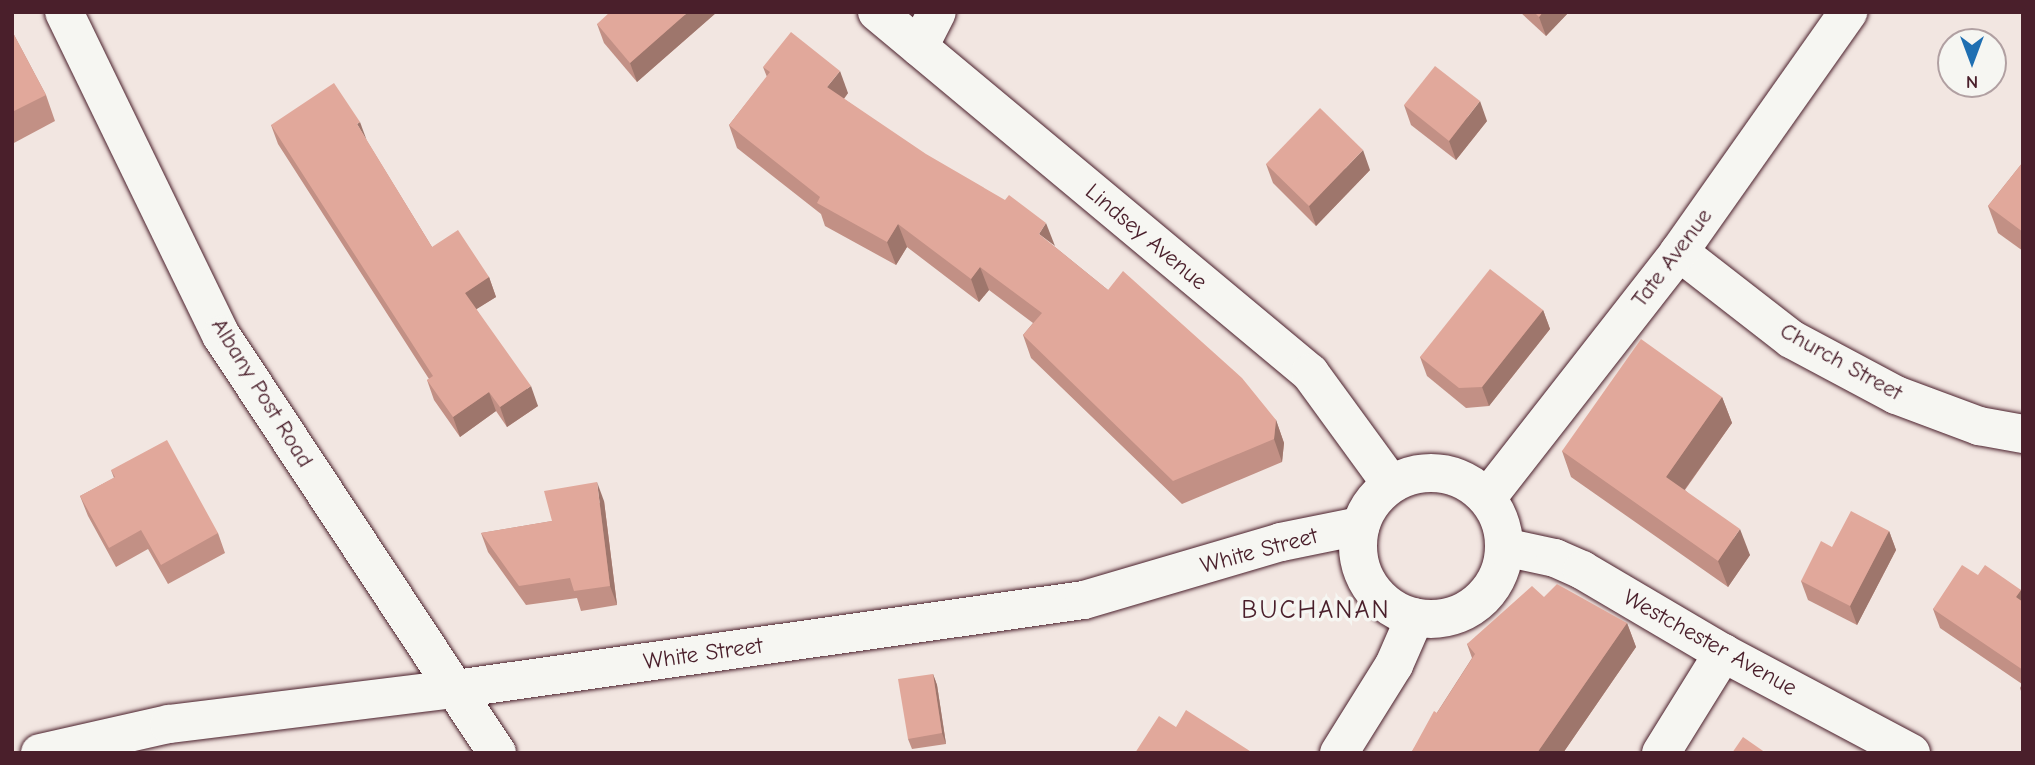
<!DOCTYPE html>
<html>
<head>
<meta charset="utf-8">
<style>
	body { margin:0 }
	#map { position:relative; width:2035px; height:765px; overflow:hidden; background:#f2e6e1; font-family:"Comic Neue",sans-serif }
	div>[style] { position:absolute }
	.roads { filter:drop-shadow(0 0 2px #4a1f2b) drop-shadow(0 0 2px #4a1f2b) }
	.minor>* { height:38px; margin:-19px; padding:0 19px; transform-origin:19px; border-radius:19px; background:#f6f6f2 }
	.minor>.ring { margin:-19px; padding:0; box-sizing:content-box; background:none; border:38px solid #f6f6f2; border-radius:50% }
	.major>* { height:38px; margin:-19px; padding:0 19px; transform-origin:19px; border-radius:19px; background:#f6f6f2 }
	.wall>* { inset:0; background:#c29085 }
	.shaded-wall>* { inset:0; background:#9e766c }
	.building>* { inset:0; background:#e1a89b }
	span { translate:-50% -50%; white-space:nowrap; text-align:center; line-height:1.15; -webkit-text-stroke:7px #f6f6f2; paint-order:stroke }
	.street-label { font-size:23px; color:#4a1f2b }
	.quarter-label { font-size:26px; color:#4a1f2b; letter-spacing:2px }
	.frame { position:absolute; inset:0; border:14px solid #4a1f2b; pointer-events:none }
	.north { position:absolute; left:1937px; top:28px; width:70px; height:70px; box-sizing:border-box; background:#f6f6f2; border:2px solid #b1a0a2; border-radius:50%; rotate:180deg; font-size:19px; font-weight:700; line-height:28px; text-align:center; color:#4a1f2b }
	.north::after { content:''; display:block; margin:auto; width:24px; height:32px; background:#1f6fb2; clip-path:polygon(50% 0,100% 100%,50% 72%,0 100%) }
</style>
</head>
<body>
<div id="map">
	<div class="roads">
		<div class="minor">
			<i style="left:877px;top:12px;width:564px;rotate:39.82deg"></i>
			<i style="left:1310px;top:373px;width:137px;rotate:53.9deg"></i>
			<i style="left:919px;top:47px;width:39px;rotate:-63deg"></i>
			<i style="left:1679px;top:252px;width:142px;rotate:37.8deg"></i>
			<i style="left:1791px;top:339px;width:119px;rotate:28.1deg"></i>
			<i style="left:1896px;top:395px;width:89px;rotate:20.5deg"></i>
			<i style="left:1979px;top:426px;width:45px;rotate:10.3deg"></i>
			<i class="ring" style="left:1358px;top:473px;width:108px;height:108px"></i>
			<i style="left:1487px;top:498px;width:312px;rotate:-52deg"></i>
			<i style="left:1679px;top:252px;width:294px;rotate:-54.8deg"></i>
			<i style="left:1504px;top:547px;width:52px;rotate:12.2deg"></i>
			<i style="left:1555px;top:558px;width:30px;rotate:24deg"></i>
			<i style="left:1582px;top:570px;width:164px;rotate:30.5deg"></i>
			<i style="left:1723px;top:653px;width:213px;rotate:28deg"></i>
			<i style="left:40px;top:753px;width:132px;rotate:-12.7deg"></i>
			<i style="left:169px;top:724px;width:289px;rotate:-7deg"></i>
			<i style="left:456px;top:689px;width:634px;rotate:-8.07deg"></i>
			<i style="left:1084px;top:600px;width:205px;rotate:-16.4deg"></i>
			<i style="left:1281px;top:542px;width:81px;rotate:-11.4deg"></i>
			<i style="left:1339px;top:753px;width:104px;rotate:-58deg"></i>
			<i style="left:1394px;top:665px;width:52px;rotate:-66.4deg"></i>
			<i style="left:1661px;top:753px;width:118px;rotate:-58.2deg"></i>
		</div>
		<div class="major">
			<i style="left:64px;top:12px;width:359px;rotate:64.1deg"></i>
			<i style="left:221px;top:335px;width:501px;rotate:56.56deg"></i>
		</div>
	</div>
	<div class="wall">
		<i style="clip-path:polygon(717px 12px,637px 82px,604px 43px,597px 24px)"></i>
		<i style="clip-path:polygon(1520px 12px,1569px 12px,1546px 36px)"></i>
		<i style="clip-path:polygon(12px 31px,46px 95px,55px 121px,12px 144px)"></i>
		<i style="clip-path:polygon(763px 67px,848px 93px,844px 99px,1055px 247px,1108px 290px,1276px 420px,1284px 443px,1282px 462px,1182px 504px,1031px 358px,1023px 335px,1033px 323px,989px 290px,979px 302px,907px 247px,896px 265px,825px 226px,821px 214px,737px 148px,729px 125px,767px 77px)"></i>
		<i style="clip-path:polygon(1404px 105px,1487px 121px,1456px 160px,1411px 125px)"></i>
		<i style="clip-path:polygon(271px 125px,367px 141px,432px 247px,489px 277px,496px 297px,476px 309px,538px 406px,507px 427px,496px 411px,460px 437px,434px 400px,427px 380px,429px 379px,278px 144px)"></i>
		<i style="clip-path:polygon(2023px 162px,2023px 251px,1998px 233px,1988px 206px)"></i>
		<i style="clip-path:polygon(1266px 164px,1370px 170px,1316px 226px,1273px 183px)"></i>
		<i style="clip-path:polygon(1543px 310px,1550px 329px,1489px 406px,1466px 408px,1427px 376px,1420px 357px)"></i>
		<i style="clip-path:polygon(1722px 397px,1732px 423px,1685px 490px,1750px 555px,1728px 587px,1571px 477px,1562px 451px)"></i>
		<i style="clip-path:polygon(111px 470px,218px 533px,225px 553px,168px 584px,148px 549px,116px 567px,88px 516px,80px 496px,114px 478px)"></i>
		<i style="clip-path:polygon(604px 501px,617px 605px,581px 611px,577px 598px,526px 605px,488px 552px,481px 533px,552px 521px)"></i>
		<i style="clip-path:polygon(1889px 531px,1896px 550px,1857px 625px,1808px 600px,1801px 581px)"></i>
		<i style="clip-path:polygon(1978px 575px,2021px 590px,2023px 594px,2023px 697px,2020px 688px,2022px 684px,1940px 628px,1933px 609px)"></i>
		<i style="clip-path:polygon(1544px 597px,1627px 623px,1636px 647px,1563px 753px,1411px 753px,1472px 658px,1467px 644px)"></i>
		<i style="clip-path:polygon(933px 674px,937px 685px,946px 744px,912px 749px,908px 739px)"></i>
	</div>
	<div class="shaded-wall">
		<i style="clip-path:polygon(688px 12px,717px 12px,637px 82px,630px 63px)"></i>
		<i style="clip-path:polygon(1543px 12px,1569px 12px,1546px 36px,1539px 17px)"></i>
		<i style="clip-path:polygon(840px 71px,848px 93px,835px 110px,827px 87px)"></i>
		<i style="clip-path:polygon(1480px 101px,1487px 121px,1456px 160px,1449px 141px)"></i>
		<i style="clip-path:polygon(360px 122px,367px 141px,357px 124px)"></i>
		<i style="clip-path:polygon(1363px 150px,1370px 170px,1316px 226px,1309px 206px)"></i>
		<i style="clip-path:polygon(1046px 223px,1055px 246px,1039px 234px)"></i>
		<i style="clip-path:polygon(898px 224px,907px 247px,896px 265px,887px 242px)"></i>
		<i style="clip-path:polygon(980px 267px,989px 290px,979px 302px,971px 279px)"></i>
		<i style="clip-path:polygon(489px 277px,496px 297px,472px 312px,465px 293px)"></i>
		<i style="clip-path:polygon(1543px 310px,1550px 329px,1489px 406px,1482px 387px)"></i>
		<i style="clip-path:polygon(531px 386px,538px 406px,507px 427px,500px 407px)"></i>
		<i style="clip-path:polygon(489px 392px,496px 411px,460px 437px,453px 417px)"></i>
		<i style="clip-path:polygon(1722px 397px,1732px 423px,1675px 503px,1666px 477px)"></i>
		<i style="clip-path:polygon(1276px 420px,1284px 443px,1282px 462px,1274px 439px)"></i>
		<i style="clip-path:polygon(597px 482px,604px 501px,617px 605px,610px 586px)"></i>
		<i style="clip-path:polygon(1740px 529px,1750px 555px,1728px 587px,1718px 561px)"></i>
		<i style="clip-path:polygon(1889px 531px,1896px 550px,1857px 625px,1850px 606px)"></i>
		<i style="clip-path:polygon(2021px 590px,2023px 594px,2023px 615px,2016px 597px)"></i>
		<i style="clip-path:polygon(1627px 623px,1636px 647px,1563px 753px,1537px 753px)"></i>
		<i style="clip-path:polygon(933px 674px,937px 685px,946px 744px,942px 733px)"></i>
	</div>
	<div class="building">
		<i style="clip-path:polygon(610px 12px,688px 12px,630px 63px,597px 24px)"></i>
		<i style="clip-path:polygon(1534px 12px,1543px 12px,1539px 17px)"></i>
		<i style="clip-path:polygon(12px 31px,46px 95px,12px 112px)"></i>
		<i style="clip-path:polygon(791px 32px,840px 71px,827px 87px,926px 154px,1005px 200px,1009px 195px,1046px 223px,1039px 234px,1108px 290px,1123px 271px,1242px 378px,1276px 420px,1274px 439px,1173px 481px,1023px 335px,1042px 313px,980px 267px,971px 279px,898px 224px,887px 242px,817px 203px,820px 197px,729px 125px,770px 72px,763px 67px)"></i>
		<i style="clip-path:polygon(1435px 66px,1480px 101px,1449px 141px,1404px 105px)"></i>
		<i style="clip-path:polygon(334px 83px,360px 122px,357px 124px,432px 247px,458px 230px,489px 277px,465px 293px,531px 386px,500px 407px,489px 392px,453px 417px,427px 380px,433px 376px,271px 125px)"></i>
		<i style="clip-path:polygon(1320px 108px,1363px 150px,1309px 206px,1266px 164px)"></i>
		<i style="clip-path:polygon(2023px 162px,2023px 232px,1988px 206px)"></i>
		<i style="clip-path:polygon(1490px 269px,1543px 310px,1482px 387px,1459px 388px,1420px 357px)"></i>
		<i style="clip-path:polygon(1641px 339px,1722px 397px,1666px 477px,1740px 529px,1718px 561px,1562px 451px)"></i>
		<i style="clip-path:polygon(167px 440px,218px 533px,161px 565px,141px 530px,109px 548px,80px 496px,115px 477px,111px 470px)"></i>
		<i style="clip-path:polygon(597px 482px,610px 586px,574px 591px,570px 578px,519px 586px,481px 533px,552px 521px,544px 491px)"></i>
		<i style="clip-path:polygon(1851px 511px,1889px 531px,1850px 606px,1801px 581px,1821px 541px,1832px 547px)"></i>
		<i style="clip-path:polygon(1962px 565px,1978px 575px,1985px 565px,2021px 590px,2016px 597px,2023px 602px,2023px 670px,1933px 609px)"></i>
		<i style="clip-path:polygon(1557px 584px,1627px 623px,1537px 753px,1411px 753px,1434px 711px,1437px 713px,1475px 654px,1467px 644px,1532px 586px,1544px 597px)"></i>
		<i style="clip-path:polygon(933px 674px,942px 733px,908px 739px,898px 679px)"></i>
		<i style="clip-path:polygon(1186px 710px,1253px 753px,1135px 753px,1159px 716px,1176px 727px)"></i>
		<i style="clip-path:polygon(1743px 737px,1766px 753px,1732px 753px)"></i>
	</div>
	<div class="street-label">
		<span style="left:1146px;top:237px;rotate:40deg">Lindsey Avenue</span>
		<span style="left:1672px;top:258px;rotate:-53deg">Tate Avenue</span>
		<span style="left:1841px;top:362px;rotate:29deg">Church Street</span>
		<span style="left:262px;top:393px;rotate:58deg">Albany Post Road</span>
		<span style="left:1259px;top:551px;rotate:-15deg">White Street</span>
		<span style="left:1710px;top:643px;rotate:29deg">Westchester Avenue</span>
		<span style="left:703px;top:654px;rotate:-8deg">White Street</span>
	</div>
	<div class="quarter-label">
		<span style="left:1316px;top:611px">BUCHANAN</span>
	</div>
	<div class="frame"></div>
	<div class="north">N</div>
</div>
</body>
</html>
